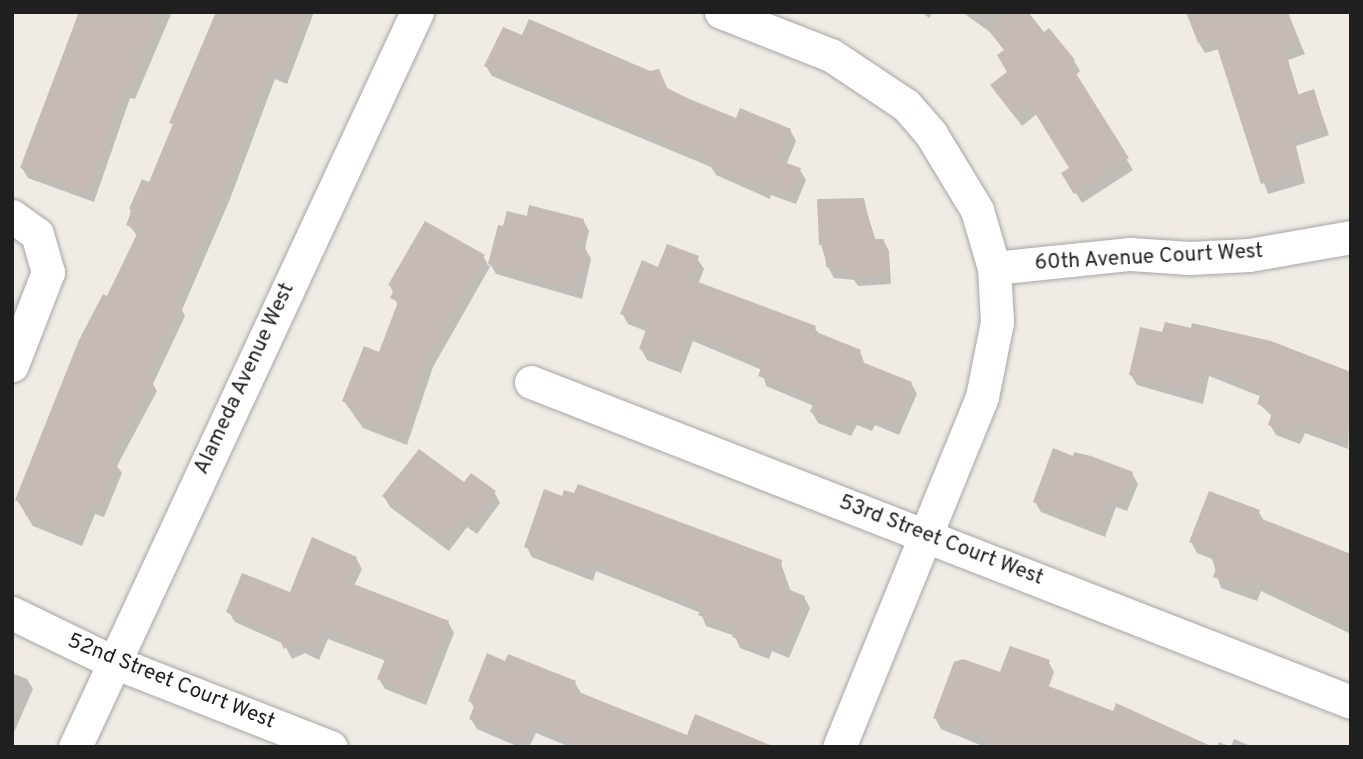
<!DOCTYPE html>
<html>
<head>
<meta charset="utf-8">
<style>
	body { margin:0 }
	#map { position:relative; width:1363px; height:759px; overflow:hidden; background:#f0ece5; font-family:Overpass,sans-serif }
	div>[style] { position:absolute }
	.shadow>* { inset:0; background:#0003 }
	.building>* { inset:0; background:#c5bbb4 }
	.roads { filter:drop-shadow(0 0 2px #a6a6a6) drop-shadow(0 0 2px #a6a6a6) }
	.minor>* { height:33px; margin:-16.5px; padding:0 16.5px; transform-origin:16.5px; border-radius:16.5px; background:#fff }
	span { translate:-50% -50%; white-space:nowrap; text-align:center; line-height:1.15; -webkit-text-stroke:5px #fff; paint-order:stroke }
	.street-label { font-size:21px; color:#1f1f1f }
	.frame { position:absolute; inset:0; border:14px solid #1f1f1f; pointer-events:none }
</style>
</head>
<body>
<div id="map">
	<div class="shadow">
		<i style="clip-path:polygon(79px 12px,172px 12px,135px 99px,130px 98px,94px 202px,28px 178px,22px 168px)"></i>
		<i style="clip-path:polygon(217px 12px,314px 12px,287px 84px,275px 79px,230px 199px,182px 310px,185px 316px,153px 384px,157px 391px,117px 466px,122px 473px,104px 517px,95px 514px,82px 546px,33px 526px,17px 500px,138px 237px,128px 224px,131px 209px,150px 184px)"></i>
		<i style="clip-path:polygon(922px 12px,933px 12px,929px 18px)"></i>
		<i style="clip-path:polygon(962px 12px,1026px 12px,1044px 34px,1049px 30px,1074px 61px,1080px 71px,1075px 76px,1133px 170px,1082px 203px,1064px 173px,1071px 168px,1037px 114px,1022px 126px,992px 86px,1009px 73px,1005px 51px,990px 32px)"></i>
		<i style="clip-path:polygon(1287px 12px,1305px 54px,1288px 60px,1299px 96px,1314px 92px,1329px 135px,1296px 146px,1305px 183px,1268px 194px,1219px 49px,1205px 53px,1199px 43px)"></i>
		<i style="clip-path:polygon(486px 66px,664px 81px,668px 90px,737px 120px,790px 130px,796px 141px,786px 165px,800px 170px,806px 180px,796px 204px,771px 195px,770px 199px,716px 175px,711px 167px,492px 76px)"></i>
		<i style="clip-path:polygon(863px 200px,876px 241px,883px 240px,889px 251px,891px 284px,858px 286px,854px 280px,834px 278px,828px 267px,821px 245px)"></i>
		<i style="clip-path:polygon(528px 218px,583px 220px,589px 231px,585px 248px,591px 259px,582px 299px,496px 274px,491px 265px,433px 367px,407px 445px,363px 428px,344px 401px,380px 354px,398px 307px,390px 285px,483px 256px,489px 267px,499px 227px)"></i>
		<i style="clip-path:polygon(697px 258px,704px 269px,698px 284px,815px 328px,819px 334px,860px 351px,865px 365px,911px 383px,917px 394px,899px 435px,875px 425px,872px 431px,857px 425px,851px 436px,818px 423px,812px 412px,814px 406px,766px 386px,762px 370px,693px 341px,681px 373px,647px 360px,641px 349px,648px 332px,628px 324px,622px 313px,659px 269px)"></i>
		<i style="clip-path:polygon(1142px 329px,1351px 373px,1348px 449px,1305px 433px,1300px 444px,1276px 435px,1270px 425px,1273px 417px,1259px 404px,1262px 397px,1209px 376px,1203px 404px,1137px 385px,1131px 375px)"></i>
		<i style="clip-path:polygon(1132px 473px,1138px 484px,1127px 511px,1116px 507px,1105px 537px,1041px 512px,1035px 502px)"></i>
		<i style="clip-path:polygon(464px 485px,494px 492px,500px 503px,477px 534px,467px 527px,449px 551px,390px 507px,384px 497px)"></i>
		<i style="clip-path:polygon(1258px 511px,1264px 521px,1351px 557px,1351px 634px,1261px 591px,1257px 601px,1221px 588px,1212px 559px,1197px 553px,1191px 542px)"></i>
		<i style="clip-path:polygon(526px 546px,780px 561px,791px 592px,804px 597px,810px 608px,789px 658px,772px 651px,769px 659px,740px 648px,735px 636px,706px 626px,701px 613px,596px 571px,593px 581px,532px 557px)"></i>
		<i style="clip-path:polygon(356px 558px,362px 569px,354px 586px,448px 622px,454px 633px,426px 705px,385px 689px,379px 679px,386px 661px,328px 639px,319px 660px,305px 653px,292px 659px,284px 644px,235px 622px,228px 611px,291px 595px)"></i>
		<i style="clip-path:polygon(1048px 661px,1054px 672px,1027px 747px,985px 747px,941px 729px,935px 718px,1001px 674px)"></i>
		<i style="clip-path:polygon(506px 663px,575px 683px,581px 693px,686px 736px,760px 747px,570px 747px,536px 733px,529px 747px,519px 747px,477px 729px,471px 719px,475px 709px,470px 701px)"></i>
		<i style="clip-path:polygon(12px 673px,27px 679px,33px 689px,12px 737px)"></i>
		<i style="clip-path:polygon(1234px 739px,1253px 747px,1217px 747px,1219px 742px,1231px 747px)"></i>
	</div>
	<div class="building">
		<i style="clip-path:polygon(79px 12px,159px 12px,129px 90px,124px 88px,88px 193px,20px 168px)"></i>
		<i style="clip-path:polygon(216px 12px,306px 12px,281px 74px,269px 70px,225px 188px,175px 302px,180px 304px,145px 376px,152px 379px,110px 458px,117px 461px,98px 508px,89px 504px,76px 536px,25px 515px,28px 506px,15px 500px,79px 340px,103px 294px,107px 296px,139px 230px,126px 225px,132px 210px,129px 209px,142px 179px,149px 182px,173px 124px,169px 123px)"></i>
		<i style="clip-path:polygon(1008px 12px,1028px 12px,1044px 32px,1049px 28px,1075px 60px,1070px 64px,1129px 158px,1074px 194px,1061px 173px,1069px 168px,1030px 105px,1015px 117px,990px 85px,1007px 72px,997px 55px,1004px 50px,987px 28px)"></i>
		<i style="clip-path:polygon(1186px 12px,1288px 12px,1300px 43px,1284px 49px,1297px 95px,1314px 89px,1325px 125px,1291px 135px,1301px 172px,1261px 184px,1214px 38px,1198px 43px)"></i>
		<i style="clip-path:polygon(529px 19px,650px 71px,659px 69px,667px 88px,687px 98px,736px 118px,740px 108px,791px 129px,778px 160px,801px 168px,791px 195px,723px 173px,708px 164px,710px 159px,484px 66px,503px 27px,522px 35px)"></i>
		<i style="clip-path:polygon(864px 198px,873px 239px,884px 239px,886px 274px,850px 276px,850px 270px,826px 267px,825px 245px,819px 245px,817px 199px)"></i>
		<i style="clip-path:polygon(529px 205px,584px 219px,577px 245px,586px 247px,577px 289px,488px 264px,498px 225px,503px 226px,507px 211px,527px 216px)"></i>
		<i style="clip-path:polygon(425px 221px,485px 255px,427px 356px,401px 435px,355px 418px,358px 410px,342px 401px,364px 346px,379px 352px,398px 302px,390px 298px,395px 289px,388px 285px)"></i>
		<i style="clip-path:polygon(667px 244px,699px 256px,690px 279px,816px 326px,814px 331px,861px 350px,857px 360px,912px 382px,893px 425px,869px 415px,866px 422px,851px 415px,845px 427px,810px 412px,815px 399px,758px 376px,763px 363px,687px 332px,675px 363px,639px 349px,648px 324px,620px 314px,642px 260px,658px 267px)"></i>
		<i style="clip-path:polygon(1165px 322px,1191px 328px,1192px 323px,1271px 341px,1351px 372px,1351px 421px,1345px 437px,1342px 440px,1299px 423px,1294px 435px,1268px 425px,1273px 410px,1257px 404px,1262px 390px,1204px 367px,1197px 394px,1129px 375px,1140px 327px,1162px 332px)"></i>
		<i style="clip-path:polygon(1053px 448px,1073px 456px,1074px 452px,1091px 456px,1133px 472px,1121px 502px,1111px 497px,1099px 527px,1033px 502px)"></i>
		<i style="clip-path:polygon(419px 449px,464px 482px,471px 473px,496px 491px,471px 525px,461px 517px,443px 542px,382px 496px)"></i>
		<i style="clip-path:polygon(578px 484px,782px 560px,780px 575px,786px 578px,783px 587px,805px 596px,783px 648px,766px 641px,763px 650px,732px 637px,736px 629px,698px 615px,702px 606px,590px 562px,587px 571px,524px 547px,544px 489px,562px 496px,564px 490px,574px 493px)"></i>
		<i style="clip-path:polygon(1209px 491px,1260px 510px,1257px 517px,1351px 554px,1351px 623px,1255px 582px,1251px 591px,1213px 577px,1219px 561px,1210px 558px,1213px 551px,1189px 542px)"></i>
		<i style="clip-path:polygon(312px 537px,357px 557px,346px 581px,449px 621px,420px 696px,377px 679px,387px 654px,322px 629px,313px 650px,298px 643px,284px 649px,277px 634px,226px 612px,242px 573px,290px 592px)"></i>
		<i style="clip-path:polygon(1010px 646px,1050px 660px,1041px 683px,1113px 711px,1116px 703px,1213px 747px,989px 747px,991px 740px,933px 718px,954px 662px,963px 659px,1000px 672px)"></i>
		<i style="clip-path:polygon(487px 653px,505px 661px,508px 654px,576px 681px,573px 690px,687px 735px,695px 714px,775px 747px,588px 747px,530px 723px,522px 741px,469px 719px,475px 704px,468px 701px)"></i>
	</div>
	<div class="roads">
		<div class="minor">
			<i style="left:721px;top:12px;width:118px;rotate:21.4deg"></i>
			<i style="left:831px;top:55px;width:90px;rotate:33.7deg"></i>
			<i style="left:906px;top:105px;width:38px;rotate:49deg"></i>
			<i style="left:931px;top:134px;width:89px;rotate:58.8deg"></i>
			<i style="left:977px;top:210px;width:60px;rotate:73.7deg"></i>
			<i style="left:994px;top:268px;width:54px;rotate:86.8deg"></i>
			<i style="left:997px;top:322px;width:76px;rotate:101.3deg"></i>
			<i style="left:982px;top:397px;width:378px;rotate:112.2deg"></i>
			<i style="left:12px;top:216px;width:31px;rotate:36deg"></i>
			<i style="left:37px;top:234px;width:40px;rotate:74deg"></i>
			<i style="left:48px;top:272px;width:100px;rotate:111.2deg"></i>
			<i style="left:994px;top:268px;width:137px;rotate:-5.9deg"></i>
			<i style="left:1130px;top:254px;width:60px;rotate:3.8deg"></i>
			<i style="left:1190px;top:258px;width:59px;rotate:-2.9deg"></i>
			<i style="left:1249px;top:255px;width:104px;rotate:-10deg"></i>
			<i style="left:531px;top:382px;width:880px;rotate:21.32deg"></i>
			<i style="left:12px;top:613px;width:110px;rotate:25.9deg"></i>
			<i style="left:111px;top:661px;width:236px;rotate:21.4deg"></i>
			<i style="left:75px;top:747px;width:811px;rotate:-65.05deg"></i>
		</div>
	</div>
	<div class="street-label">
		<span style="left:1149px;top:258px;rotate:-3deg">60th Avenue Court West</span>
		<span style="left:245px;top:379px;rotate:-65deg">Alameda Avenue West</span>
		<span style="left:941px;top:541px;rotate:21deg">53rd Street Court West</span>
		<span style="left:171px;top:682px;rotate:22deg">52nd Street Court West</span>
	</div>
	<div class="frame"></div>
</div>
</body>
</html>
